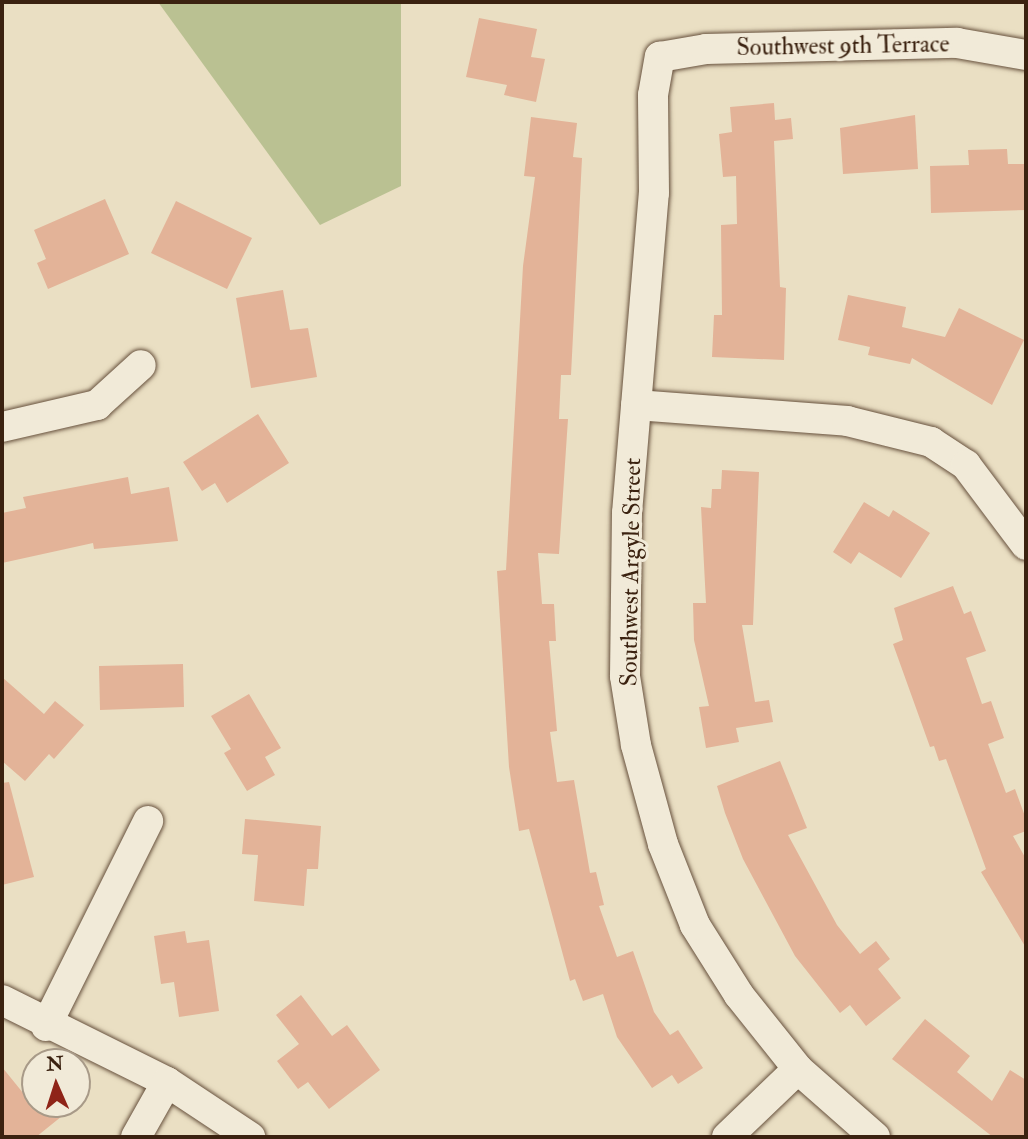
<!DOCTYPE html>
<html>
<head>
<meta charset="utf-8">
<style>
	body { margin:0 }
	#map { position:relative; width:1028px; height:1139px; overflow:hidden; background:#eadfc3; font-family:"IM FELL Double Pica",serif }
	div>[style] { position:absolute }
	.green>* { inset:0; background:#bac192 }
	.building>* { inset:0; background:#e3b398 }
	.roads { filter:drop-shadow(0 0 2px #67513d) drop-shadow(0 0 2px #67513d) }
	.street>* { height:30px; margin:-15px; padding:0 15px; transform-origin:15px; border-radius:15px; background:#f1ead8 }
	span { translate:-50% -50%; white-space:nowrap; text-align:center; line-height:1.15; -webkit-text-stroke:6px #f1ead8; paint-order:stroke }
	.street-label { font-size:24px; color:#3b2210 }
	.frame { position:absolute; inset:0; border:4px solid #3b2210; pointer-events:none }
	.north { position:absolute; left:21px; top:1048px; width:70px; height:70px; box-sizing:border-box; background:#f1ead8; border:2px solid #a89a88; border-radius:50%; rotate:357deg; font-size:19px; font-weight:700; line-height:28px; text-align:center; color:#3b2210 }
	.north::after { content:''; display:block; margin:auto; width:24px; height:32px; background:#8f2418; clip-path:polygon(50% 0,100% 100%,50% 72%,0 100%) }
</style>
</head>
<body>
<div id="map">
	<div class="green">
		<i style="clip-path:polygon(158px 2px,401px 2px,401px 186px,320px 225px)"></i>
	</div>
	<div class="building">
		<i style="clip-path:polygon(479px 18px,537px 29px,531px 57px,545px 59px,536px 102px,504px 95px,507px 85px,466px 77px)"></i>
		<i style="clip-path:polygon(774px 103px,775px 120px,791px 118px,793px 139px,774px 141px,780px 287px,786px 288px,784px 360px,712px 357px,714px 315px,722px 315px,721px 225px,737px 224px,736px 176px,723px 177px,719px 134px,732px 132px,730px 107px)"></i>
		<i style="clip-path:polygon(915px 115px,918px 169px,843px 174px,840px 128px)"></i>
		<i style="clip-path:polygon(531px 117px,577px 123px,573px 157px,582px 158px,571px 375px,561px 375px,559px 419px,568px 419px,559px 554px,538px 553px,542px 604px,554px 604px,556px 641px,549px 641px,557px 731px,550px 732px,557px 782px,574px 780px,590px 873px,596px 872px,604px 905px,599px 906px,617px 957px,633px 951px,654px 1012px,670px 1035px,678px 1030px,703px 1068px,678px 1084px,672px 1075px,652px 1088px,617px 1037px,603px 994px,583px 1001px,575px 979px,570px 981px,529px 829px,519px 831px,509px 767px,497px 571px,506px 570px,523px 266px,535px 177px,524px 176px)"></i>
		<i style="clip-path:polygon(1007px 149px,1008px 164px,1026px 164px,1026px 210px,931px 213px,930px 166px,969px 165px,968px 150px)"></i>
		<i style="clip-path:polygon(105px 199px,129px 254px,48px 289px,37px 263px,46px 259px,34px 230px)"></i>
		<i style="clip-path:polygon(176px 201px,252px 238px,227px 289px,151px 253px)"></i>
		<i style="clip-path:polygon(283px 290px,290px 330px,308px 328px,317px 377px,251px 388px,236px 298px)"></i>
		<i style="clip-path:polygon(848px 295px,906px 307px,902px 327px,945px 337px,959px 308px,1024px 340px,992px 405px,912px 358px,910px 364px,868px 355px,870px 347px,838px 340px)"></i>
		<i style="clip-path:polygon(258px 414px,289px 463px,227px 503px,215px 483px,202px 491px,183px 462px)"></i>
		<i style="clip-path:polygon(722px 470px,759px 472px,753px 625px,742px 625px,755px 702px,769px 700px,773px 722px,736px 728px,739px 742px,706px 748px,699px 707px,709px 706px,694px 640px,693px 603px,706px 603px,701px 507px,711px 508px,712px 489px,721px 489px)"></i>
		<i style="clip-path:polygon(128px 477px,131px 494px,169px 487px,178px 541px,94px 549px,93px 543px,2px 563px,2px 513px,26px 508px,23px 497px)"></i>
		<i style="clip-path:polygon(864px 502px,889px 517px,893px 510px,930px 533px,901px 578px,859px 552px,851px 564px,833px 552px)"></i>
		<i style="clip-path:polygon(953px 586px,964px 614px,971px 611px,986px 651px,966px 658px,982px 704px,991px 701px,1004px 738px,988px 744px,1006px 793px,1015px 789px,1026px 819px,1026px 831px,1013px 836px,1026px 859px,1026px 948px,981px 872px,986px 869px,946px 759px,939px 761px,934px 746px,930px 747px,893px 644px,903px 640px,894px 608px)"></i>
		<i style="clip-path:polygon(183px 664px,184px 707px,100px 710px,99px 666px)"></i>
		<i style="clip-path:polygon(2px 677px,44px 714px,55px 701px,84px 725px,54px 759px,49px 754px,25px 781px,2px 761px)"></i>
		<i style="clip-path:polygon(249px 694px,281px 748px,265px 757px,275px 775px,247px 791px,224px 753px,231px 749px,211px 716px)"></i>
		<i style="clip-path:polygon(780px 761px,807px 828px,788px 835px,837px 925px,860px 954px,876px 941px,890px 959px,878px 969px,901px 998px,866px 1026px,850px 1005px,840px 1013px,795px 956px,743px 859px,725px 813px,717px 786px)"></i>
		<i style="clip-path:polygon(9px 782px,34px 877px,2px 885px,2px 783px)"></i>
		<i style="clip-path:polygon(245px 819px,321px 826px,318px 869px,307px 869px,304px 906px,254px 901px,258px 855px,242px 854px)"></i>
		<i style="clip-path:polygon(185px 931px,187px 943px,209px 940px,219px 1011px,179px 1017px,174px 982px,161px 984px,154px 936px)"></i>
		<i style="clip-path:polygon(301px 995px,332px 1036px,347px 1025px,380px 1070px,329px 1109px,308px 1082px,298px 1089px,277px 1061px,299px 1044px,276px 1015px)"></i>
		<i style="clip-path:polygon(925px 1019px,970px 1056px,957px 1072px,992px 1101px,1010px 1070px,1026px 1080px,1026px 1137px,993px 1137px,892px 1059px)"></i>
		<i style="clip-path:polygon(2px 1067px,32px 1104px,77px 1104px,36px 1137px,2px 1137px)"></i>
	</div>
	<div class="roads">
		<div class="street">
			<i style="left:636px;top:405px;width:212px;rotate:4.3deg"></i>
			<i style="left:847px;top:421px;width:87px;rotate:14deg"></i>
			<i style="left:931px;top:442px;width:42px;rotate:33.3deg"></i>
			<i style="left:966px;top:465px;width:100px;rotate:53.1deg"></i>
			<i style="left:2px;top:427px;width:98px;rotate:-13deg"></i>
			<i style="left:97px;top:405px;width:59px;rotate:-42.3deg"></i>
			<i style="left:2px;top:1000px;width:184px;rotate:26.4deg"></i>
			<i style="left:167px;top:1082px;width:100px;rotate:33.5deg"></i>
			<i style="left:46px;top:1026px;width:229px;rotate:-63.5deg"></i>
			<i style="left:136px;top:1137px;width:63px;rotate:-60.6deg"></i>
			<i style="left:727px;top:1137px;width:98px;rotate:-43.8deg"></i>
			<i style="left:875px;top:1137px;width:103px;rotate:-138.6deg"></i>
			<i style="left:798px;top:1069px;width:95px;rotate:-128.6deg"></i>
			<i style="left:739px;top:995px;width:83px;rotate:-122.2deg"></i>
			<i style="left:695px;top:925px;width:87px;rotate:-111.6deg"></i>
			<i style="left:663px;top:844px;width:103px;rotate:-105.3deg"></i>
			<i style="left:636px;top:745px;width:70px;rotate:-99.1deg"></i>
			<i style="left:625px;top:676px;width:163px;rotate:-89.3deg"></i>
			<i style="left:627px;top:513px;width:321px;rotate:-85.2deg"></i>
			<i style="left:654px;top:193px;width:98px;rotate:-90.6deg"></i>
			<i style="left:653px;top:95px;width:39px;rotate:-80deg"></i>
			<i style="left:660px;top:57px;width:47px;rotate:-9.9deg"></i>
			<i style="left:706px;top:49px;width:251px;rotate:-1.4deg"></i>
			<i style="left:957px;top:43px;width:70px;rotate:9.9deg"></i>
		</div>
	</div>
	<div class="street-label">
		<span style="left:843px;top:46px;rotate:-1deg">Southwest 9th Terrace</span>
		<span style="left:631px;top:572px;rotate:-89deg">Southwest Argyle Street</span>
	</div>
	<div class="frame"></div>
	<div class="north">N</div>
</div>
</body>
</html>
